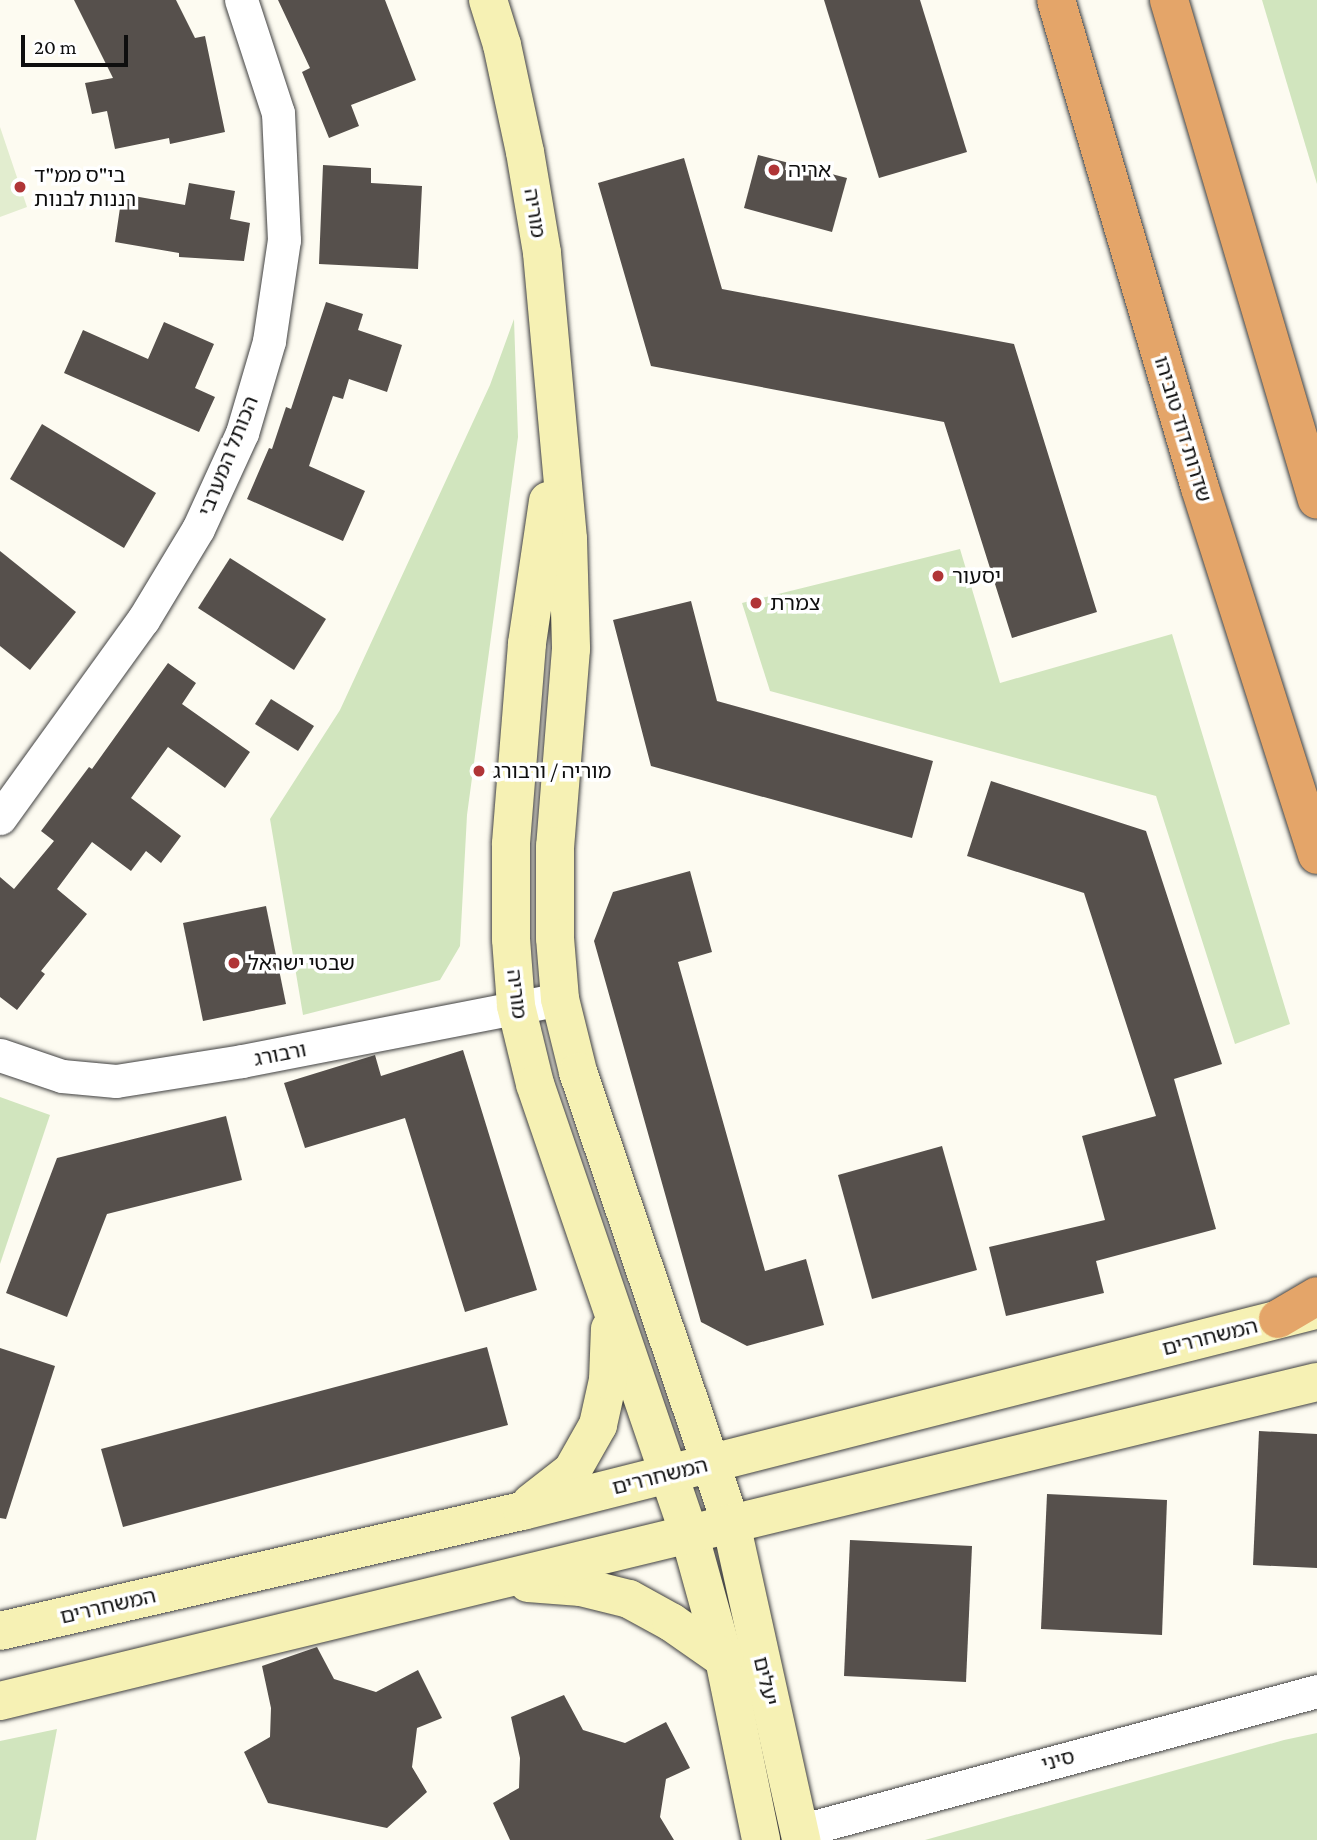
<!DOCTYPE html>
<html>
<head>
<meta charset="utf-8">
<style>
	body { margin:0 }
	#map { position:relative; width:1317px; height:1840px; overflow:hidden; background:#fdfbf1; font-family:"Crimson Pro","Noto Sans Hebrew",serif }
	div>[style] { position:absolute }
	.green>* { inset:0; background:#d1e5be }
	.pitch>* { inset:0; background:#e2edcf }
	.building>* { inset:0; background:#56504c }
	.roads { filter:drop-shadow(0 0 2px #414141) drop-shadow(0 0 2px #414141) }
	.street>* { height:33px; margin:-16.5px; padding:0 16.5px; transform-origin:16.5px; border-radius:16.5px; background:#fff }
	.secondary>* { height:38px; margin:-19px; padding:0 19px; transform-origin:19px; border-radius:19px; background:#f6f1b4 }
	.highway>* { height:38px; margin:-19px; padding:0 19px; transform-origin:19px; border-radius:19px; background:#e4a569 }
	.dots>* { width:19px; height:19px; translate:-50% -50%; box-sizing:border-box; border:4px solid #fff; border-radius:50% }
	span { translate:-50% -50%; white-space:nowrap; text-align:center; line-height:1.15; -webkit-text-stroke:7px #fff; paint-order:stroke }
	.poi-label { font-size:21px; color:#0e0e0e }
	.left { translate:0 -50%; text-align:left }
	.street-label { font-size:21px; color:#0e0e0e }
	.scale { position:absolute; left:21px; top:35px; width:107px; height:32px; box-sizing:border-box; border:4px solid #0e0e0e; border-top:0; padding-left:9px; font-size:21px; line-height:24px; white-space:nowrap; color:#0e0e0e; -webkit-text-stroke:5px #fff; paint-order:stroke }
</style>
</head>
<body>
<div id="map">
	<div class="green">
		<i style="clip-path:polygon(1262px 0,1317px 0,1317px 184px)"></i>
		<i style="clip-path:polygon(514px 319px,518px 437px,467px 815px,460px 946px,440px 980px,303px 1015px,270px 819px,340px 710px,490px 385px)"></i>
		<i style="clip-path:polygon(960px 549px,1000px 683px,1172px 634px,1290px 1024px,1235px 1044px,1156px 796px,770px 691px,742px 603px)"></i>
		<i style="clip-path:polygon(0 1097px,50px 1115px,0 1264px)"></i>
		<i style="clip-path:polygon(57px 1729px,36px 1840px,0 1840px,0 1741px)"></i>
		<i style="clip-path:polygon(1317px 1733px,1317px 1840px,925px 1840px,1284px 1740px)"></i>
	</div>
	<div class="pitch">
		<i style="clip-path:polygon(0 127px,27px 207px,0 217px)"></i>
	</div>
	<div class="building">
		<i style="clip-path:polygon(74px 0,176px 0,195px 38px,205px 36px,225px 132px,170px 144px,169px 138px,115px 149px,107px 111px,92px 114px,85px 83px,113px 78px)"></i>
		<i style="clip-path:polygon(278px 0,385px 0,416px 80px,351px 105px,359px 126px,329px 138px,302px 72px,310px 68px)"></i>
		<i style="clip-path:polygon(824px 0,920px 0,967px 152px,879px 178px)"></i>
		<i style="clip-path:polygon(758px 155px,847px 178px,832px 232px,744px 208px)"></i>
		<i style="clip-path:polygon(684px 158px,722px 289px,1014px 344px,1097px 612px,1012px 638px,944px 422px,651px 366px,598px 183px)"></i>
		<i style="clip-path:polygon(323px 165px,371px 168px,371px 183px,422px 186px,418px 269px,319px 264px)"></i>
		<i style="clip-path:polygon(189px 183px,235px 191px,230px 219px,250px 223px,244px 261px,179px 257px,179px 253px,115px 242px,122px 194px,185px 205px)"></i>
		<i style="clip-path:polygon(326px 302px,363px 314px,358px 330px,402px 345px,387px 392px,349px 379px,343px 399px,333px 396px,309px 466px,365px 491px,343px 541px,247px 499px,269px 448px,272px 449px,286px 407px,291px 409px)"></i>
		<i style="clip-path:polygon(164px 322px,214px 344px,195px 388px,215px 397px,199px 432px,64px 373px,83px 330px,148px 359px)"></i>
		<i style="clip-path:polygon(42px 424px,156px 493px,124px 548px,10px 479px)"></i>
		<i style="clip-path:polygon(0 551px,76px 612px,30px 670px,0 646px)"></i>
		<i style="clip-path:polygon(230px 558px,326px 619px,294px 670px,198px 608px)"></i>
		<i style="clip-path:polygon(691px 601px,717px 701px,933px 761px,912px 838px,651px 766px,613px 620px)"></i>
		<i style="clip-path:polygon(168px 663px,196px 683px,182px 704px,250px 752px,225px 788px,168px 747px,131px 798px,181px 836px,161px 863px,146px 851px,131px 871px,92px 842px,57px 889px,87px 914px,41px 971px,45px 974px,17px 1010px,0 997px,0 877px,14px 889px,54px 841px,41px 831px,89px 767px,92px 769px)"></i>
		<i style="clip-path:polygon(271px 699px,314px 726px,298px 751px,255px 724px)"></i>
		<i style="clip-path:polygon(991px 781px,1146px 831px,1222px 1064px,1174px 1079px,1216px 1229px,1096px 1261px,1104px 1293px,1006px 1316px,989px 1247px,1105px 1220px,1082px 1136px,1156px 1116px,1084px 893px,967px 856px)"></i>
		<i style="clip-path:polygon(690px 871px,712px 952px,678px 962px,765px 1271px,806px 1259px,824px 1325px,747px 1346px,701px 1322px,594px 941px,613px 892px)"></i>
		<i style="clip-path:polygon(266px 906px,286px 1004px,203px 1021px,183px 923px)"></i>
		<i style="clip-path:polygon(463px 1050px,537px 1290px,465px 1312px,405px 1118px,305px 1148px,284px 1083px,375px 1055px,381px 1076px)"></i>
		<i style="clip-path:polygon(226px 1116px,242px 1180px,107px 1214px,67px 1317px,6px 1293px,57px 1158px)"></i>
		<i style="clip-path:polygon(942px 1146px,977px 1270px,872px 1299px,838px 1175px)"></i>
		<i style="clip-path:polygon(487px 1347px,508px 1425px,123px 1527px,101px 1449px)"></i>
		<i style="clip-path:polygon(0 1348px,55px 1366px,6px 1519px,0 1518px)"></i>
		<i style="clip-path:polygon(1259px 1431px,1317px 1434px,1317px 1568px,1253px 1565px)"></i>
		<i style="clip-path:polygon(1047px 1494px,1167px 1500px,1162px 1635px,1041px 1629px)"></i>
		<i style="clip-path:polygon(850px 1540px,972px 1546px,966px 1682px,844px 1676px)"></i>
		<i style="clip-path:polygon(317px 1647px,334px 1679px,376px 1692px,418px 1670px,442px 1718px,417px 1728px,412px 1767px,427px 1792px,387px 1828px,268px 1803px,244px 1752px,270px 1737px,271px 1708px,262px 1666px)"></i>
		<i style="clip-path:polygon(564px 1695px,583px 1730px,625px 1743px,666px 1722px,690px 1768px,666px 1779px,660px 1817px,674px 1840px,510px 1840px,493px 1803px,519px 1788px,520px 1758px,511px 1717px)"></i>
	</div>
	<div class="roads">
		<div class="street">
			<i style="left:0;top:818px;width:244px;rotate:-54.2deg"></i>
			<i style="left:143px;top:620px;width:106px;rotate:-58.9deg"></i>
			<i style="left:198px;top:529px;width:106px;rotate:-65.4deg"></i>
			<i style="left:242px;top:433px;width:96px;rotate:-73.6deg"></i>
			<i style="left:269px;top:341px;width:102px;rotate:-81.6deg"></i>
			<i style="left:284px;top:240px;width:127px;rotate:-92.7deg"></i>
			<i style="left:278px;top:113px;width:119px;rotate:-108.1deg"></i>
			<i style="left:0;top:1055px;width:65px;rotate:18.7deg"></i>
			<i style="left:62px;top:1076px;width:54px;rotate:5.3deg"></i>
			<i style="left:116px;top:1081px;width:128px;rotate:-9deg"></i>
			<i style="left:242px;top:1061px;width:324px;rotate:-11deg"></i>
			<i style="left:799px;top:1831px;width:537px;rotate:-15.12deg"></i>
		</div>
		<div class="secondary">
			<i style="left:488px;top:0;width:47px;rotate:72.7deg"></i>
			<i style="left:502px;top:45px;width:109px;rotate:77.9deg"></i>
			<i style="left:525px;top:152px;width:102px;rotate:80.4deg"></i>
			<i style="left:542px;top:253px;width:287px;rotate:84.8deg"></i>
			<i style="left:568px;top:539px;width:110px;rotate:88.4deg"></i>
			<i style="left:571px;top:649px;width:198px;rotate:94.6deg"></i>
			<i style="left:555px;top:846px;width:92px;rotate:90deg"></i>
			<i style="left:555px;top:938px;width:61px;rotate:85.3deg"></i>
			<i style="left:560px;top:999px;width:75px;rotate:76.1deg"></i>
			<i style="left:578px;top:1072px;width:476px;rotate:71.3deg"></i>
			<i style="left:731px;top:1523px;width:325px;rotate:77.5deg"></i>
			<i style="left:548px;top:501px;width:145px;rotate:98.4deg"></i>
			<i style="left:527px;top:644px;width:201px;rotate:94.6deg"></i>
			<i style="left:511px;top:844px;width:95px;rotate:90deg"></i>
			<i style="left:511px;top:939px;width:67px;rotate:85.7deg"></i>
			<i style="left:516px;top:1006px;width:80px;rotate:76.3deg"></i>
			<i style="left:535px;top:1084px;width:475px;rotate:71.1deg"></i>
			<i style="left:689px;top:1533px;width:131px;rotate:74.5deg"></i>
			<i style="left:724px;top:1659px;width:185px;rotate:78.4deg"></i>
			<i style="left:531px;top:1503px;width:52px;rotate:-38deg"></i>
			<i style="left:572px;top:1471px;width:53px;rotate:-60.5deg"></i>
			<i style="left:598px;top:1425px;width:46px;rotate:-77.5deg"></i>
			<i style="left:608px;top:1380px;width:51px;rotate:-87.8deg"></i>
			<i style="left:528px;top:1583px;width:53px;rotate:4.3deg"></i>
			<i style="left:581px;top:1587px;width:49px;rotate:14deg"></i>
			<i style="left:629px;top:1599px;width:48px;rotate:28.7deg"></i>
			<i style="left:671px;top:1622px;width:65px;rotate:34.9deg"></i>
			<i style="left:0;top:1631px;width:536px;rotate:-12.95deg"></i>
			<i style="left:522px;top:1511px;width:815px;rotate:-14.21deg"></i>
			<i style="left:0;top:1701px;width:1355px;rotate:-13.62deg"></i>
		</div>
		<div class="highway">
			<i style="left:1056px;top:0;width:509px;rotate:73.56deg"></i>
			<i style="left:1200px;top:488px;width:385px;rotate:72.3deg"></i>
			<i style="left:1169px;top:0;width:521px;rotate:73.51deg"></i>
			<i style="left:1278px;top:1319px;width:45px;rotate:-30.5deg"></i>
		</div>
	</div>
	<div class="dots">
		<i style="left:774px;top:170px;background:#b03537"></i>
		<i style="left:20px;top:187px;background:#b03537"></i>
		<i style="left:938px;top:576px;background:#b03537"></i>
		<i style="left:756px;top:603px;background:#b03537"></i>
		<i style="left:479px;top:771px;background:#b03537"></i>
		<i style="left:234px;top:963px;background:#b03537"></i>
	</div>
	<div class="poi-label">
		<span class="left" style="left:788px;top:170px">אריה</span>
		<span class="left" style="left:34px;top:187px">בי"ס ממ"ד<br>רננות לבנות</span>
		<span class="left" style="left:952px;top:576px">יסעור</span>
		<span class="left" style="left:770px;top:603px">צמרת</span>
		<span class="left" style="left:493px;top:771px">מוריה / ורבורג</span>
		<span class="left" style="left:248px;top:963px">שבטי ישראל</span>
	</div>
	<div class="street-label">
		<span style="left:535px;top:213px;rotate:81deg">מוריה</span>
		<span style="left:1183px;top:429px;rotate:73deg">שדרות דוד טוביהו</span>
		<span style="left:228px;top:456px;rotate:-68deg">הכותל המערבי</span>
		<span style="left:517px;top:994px;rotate:83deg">מוריה</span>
		<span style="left:280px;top:1054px;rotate:-11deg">ורבורג</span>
		<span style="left:1210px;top:1337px;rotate:-14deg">המשחררים</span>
		<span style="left:660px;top:1476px;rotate:-14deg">המשחררים</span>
		<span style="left:108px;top:1606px;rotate:-13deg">המשחררים</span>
		<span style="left:766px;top:1681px;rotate:77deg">יעלים</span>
		<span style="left:1058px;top:1760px;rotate:-15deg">סיני</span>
	</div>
	<div class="scale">20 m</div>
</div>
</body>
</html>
